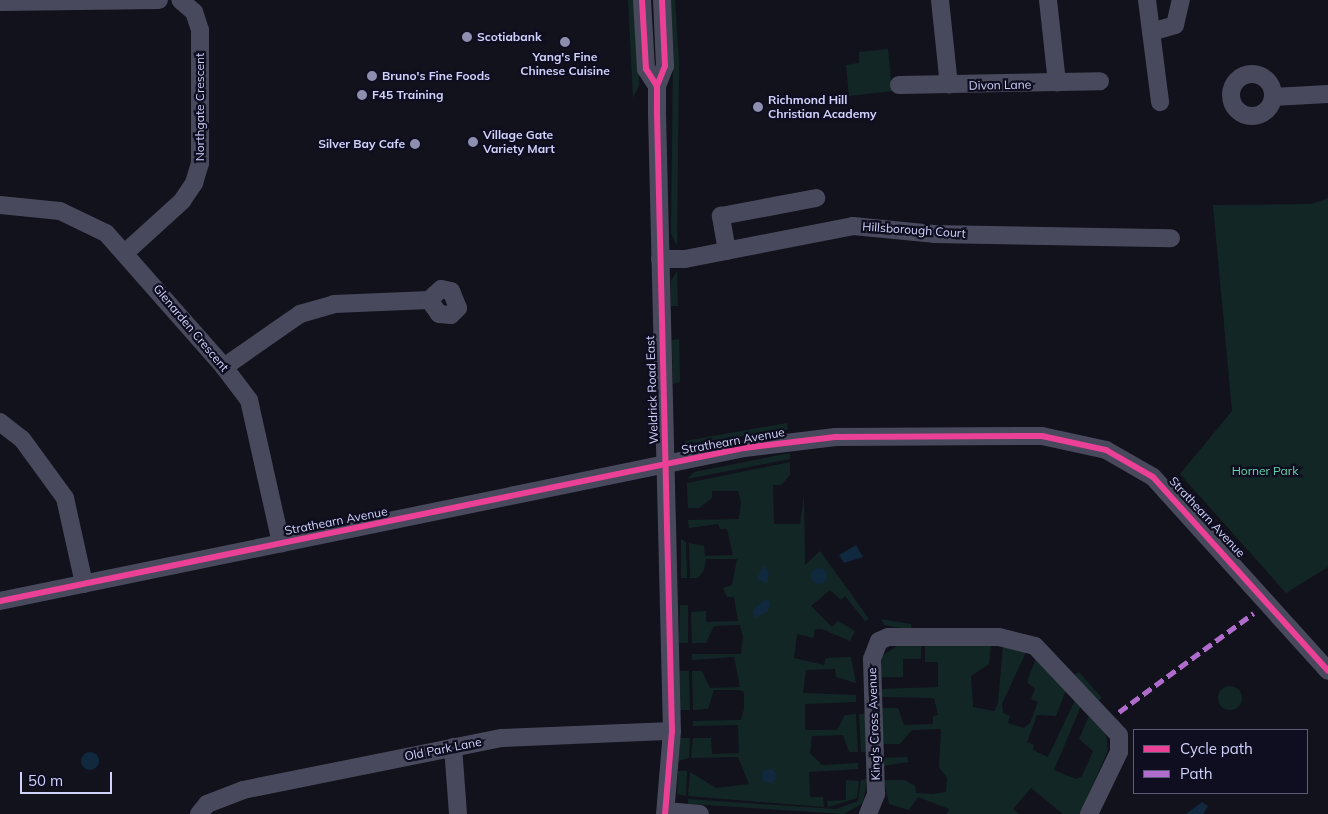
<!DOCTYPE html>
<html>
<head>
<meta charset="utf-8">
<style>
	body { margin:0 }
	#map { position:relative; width:1328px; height:814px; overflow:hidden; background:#12121c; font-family:Mulish,sans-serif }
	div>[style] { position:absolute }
	.green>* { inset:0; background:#122725 }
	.round { border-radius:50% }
	.water>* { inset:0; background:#10293f }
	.minor>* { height:18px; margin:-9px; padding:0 9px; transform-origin:9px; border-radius:9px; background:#48495c }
	.minor>.ring { margin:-9px; padding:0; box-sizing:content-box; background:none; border:18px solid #48495c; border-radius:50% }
	.quiet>* { height:5px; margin-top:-2.5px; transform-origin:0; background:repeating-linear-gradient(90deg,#b06ccc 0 10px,transparent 0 15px) }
	.cycleway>* { height:6px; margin:-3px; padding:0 3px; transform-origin:3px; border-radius:3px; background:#ea4096 }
	.dots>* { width:14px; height:14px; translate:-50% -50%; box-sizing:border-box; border:2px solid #0f0e20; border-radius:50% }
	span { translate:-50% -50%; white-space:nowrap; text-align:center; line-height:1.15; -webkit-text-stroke:4.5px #0f0e20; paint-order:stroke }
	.poi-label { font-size:12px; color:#d1d2fc; font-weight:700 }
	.left { translate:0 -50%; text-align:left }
	.right { translate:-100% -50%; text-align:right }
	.street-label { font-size:12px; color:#d1d2fc }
	.park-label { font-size:12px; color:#62d7a9 }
	.legend { position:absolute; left:1133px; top:729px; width:175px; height:65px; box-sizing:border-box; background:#0f0e20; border:1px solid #5d5c78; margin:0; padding:6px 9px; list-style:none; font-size:15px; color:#d1d2fc }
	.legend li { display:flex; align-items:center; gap:10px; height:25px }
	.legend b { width:25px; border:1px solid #5d5c78 }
	.scale { position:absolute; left:20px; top:772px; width:92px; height:22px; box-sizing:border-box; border:2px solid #d1d2fc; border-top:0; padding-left:6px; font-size:15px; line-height:18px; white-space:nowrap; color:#d1d2fc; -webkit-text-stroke:4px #0f0e20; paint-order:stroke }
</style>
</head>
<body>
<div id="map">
	<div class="green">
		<i style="clip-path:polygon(628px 0,634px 0,639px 60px,639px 86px,633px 98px)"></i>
		<i style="clip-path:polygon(669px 0,675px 0,679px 62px,677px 246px,671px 233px,673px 60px)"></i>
		<i style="clip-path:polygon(888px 49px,892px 91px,849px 96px,846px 65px,859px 63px,859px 52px)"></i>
		<i style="clip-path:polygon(1328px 198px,1328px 567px,1286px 593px,1180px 474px,1232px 411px,1213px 205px,1312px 204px)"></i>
		<i style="clip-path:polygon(677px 271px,678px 306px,671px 306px,671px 281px)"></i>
		<i style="clip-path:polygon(679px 339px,680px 382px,673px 384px,672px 340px)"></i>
		<i style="clip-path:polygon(787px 423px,788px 430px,685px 444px,685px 441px)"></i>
		<i style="clip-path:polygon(790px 453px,790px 459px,687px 479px,694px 472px)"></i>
		<i style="clip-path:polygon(790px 462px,790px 475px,781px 485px,773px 485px,774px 524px,800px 524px,804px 495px,805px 565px,820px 551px,869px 619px,865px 621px,845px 596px,841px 600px,830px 590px,811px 606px,832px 627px,838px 621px,855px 631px,850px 641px,822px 629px,815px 629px,813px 638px,797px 634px,794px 658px,824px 665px,826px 658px,851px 657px,856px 683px,836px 677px,835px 669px,806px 670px,803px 693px,856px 695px,856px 702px,805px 704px,805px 730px,837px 730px,845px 715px,856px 714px,858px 752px,849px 752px,843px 735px,812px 736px,810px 753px,822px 765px,858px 763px,858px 769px,809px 772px,810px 797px,823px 797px,824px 807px,688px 796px,690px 772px,716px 788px,749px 784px,738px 757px,691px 758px,693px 738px,711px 738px,712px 754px,739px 753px,738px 725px,693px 726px,693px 721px,741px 720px,744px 709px,744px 692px,739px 690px,714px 690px,708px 709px,693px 710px,692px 671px,702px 671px,710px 688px,740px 687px,734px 657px,692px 660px,692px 654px,741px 654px,743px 637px,740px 625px,714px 626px,706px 643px,692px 643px,691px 612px,706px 611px,706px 622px,738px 621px,734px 597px,727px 597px,723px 588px,732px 585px,737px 559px,706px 559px,704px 570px,698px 578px,690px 578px,689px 543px,704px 546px,705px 556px,733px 555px,727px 529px,720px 529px,718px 524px,689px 528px,688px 520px,739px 519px,741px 502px,738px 491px,712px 491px,712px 498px,699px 508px,688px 508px,687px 483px)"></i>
		<i style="clip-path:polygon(681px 539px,686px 542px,687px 578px,681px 578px)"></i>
		<i style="clip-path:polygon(680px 605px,688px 605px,688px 643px,679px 643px)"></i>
		<i style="clip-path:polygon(881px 619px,911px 624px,912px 630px,884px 625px)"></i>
		<i style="clip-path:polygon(991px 645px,989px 664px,971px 676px,973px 707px,994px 711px,998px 703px,1003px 646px,1026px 652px,1002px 704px,1003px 713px,1010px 716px,1008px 723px,1024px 728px,1030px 723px,1038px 702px,1031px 699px,1035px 689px,1027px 682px,1036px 658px,1066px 690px,1056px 716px,1037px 715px,1027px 742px,1034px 745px,1033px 750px,1048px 757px,1075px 700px,1081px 706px,1054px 770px,1076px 779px,1082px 776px,1093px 751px,1079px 739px,1089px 716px,1106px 735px,1108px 750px,1080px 814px,1063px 814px,1031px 788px,1013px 809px,1019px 814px,947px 814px,949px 809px,918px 797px,909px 810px,889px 804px,884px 780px,905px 780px,915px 786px,916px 793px,932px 794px,946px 792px,947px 778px,939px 767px,941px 729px,912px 730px,900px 744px,882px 744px,881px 708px,898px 708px,904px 725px,933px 724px,933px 716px,938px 715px,934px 698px,881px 697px,881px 689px,938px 687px,938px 662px,925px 662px,925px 646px)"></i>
		<i style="clip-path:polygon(897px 646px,921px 646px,921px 659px,903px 659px,903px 677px,880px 677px,882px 656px)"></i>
		<i style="clip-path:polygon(679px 671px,689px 671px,690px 710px,680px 710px)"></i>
		<i style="clip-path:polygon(1079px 672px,1102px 698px,1098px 701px,1075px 675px)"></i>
		<i class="round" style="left:1218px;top:686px;width:24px;height:24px"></i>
		<i style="clip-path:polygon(859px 714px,865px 714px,866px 752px,861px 752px)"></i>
		<i style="clip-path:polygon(680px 738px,690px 738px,689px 758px,678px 761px)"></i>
		<i style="clip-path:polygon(907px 757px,909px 762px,883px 766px,883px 758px)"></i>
		<i style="clip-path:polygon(678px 771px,687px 771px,686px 796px,677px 794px)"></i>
		<i style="clip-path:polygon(867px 779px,863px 803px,844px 814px,688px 804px,688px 799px,836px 809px,858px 801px,861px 780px)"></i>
		<i style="clip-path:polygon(846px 780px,859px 781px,857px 798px,828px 807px,827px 801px,846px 800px)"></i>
	</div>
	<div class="water">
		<i style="clip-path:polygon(856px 545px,863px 557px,844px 563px,839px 555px)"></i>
		<i style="clip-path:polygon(764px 564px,769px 574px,767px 583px,757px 579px)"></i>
		<i class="round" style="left:811px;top:568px;width:16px;height:16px"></i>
		<i style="clip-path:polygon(766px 599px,770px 603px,768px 611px,754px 618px,753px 610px)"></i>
		<i class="round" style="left:81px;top:752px;width:18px;height:18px"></i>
		<i class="round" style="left:762px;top:769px;width:14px;height:14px"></i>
		<i style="clip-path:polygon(1202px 802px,1208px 806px,1203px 814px,1186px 814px)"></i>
	</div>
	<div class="minor">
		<i style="left:642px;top:0;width:69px;rotate:86.7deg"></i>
		<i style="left:646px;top:69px;width:20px;rotate:57deg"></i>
		<i style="left:662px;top:0;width:66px;rotate:87.4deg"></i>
		<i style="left:665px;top:66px;width:22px;rotate:112deg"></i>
		<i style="left:657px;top:86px;width:28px;rotate:90deg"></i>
		<i style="left:657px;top:114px;width:617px;rotate:88.61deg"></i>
		<i style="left:672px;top:731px;width:83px;rotate:94.8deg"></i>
		<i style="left:940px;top:0;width:85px;rotate:84deg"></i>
		<i style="left:1048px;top:0;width:83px;rotate:83.8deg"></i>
		<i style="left:1147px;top:0;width:103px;rotate:82.7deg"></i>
		<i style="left:0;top:2px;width:159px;rotate:-0.7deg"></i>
		<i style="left:1151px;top:32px;width:25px;rotate:-16deg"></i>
		<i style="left:1175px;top:25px;width:26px;rotate:-77deg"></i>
		<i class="ring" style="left:1231px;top:74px;width:24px;height:24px"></i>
		<i style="left:899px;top:85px;width:201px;rotate:-1.1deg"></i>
		<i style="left:1273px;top:97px;width:55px;rotate:-3.1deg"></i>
		<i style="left:0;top:205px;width:60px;rotate:5.7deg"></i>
		<i style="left:60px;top:211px;width:51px;rotate:25.6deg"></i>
		<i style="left:106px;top:233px;width:179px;rotate:48.6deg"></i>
		<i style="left:224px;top:367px;width:41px;rotate:52.9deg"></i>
		<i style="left:249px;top:400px;width:147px;rotate:77.4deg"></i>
		<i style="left:727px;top:251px;width:36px;rotate:-100deg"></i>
		<i style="left:721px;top:216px;width:97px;rotate:-10.7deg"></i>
		<i style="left:126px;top:252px;width:76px;rotate:-42.3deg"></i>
		<i style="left:182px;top:201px;width:22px;rotate:-56deg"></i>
		<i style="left:194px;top:183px;width:21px;rotate:-73deg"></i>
		<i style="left:200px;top:163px;width:133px;rotate:-90deg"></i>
		<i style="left:200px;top:30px;width:19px;rotate:-108deg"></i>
		<i style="left:194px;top:12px;width:18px;rotate:-139deg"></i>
		<i style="left:660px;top:259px;width:25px"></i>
		<i style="left:685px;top:259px;width:171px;rotate:-11.1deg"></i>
		<i style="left:853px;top:226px;width:81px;rotate:5.6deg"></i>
		<i style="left:934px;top:234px;width:237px;rotate:1deg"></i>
		<i style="left:224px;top:367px;width:93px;rotate:-34.9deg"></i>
		<i style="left:300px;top:314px;width:35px;rotate:-16deg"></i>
		<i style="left:334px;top:304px;width:95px;rotate:-2.4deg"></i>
		<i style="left:429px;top:300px;width:17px;rotate:54deg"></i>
		<i style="left:439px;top:314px;width:12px;rotate:5deg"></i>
		<i style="left:451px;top:315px;width:10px;rotate:-45deg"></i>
		<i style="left:458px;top:308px;width:18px;rotate:-112deg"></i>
		<i style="left:451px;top:291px;width:10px;rotate:-169deg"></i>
		<i style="left:441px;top:289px;width:16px;rotate:137deg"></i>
		<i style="left:0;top:422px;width:28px;rotate:38deg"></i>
		<i style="left:22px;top:439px;width:73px;rotate:53.9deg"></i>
		<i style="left:65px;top:498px;width:88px;rotate:77.5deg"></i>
		<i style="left:0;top:601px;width:760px;rotate:-11.62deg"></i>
		<i style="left:744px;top:448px;width:92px;rotate:-6.9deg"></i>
		<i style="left:835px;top:437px;width:207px;rotate:-0.3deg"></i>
		<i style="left:1042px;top:436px;width:66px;rotate:12.3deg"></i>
		<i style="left:1106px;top:450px;width:54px;rotate:29.9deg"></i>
		<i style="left:1153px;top:477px;width:261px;rotate:47.9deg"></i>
		<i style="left:453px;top:747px;width:67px;rotate:85.7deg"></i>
		<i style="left:666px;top:811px;width:34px;rotate:5deg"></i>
		<i style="left:199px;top:814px;width:13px;rotate:-51deg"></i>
		<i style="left:207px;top:804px;width:39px;rotate:-21deg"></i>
		<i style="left:243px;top:790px;width:264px;rotate:-11.4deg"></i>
		<i style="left:502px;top:738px;width:170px;rotate:-2.4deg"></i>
		<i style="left:868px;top:814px;width:22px;rotate:-68deg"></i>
		<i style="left:876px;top:794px;width:135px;rotate:-91.7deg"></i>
		<i style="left:872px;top:659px;width:19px;rotate:-69deg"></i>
		<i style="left:879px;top:641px;width:10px;rotate:-24deg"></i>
		<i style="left:888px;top:637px;width:111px"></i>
		<i style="left:999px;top:637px;width:37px;rotate:14deg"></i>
		<i style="left:1035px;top:646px;width:122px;rotate:46.7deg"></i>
		<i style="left:1119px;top:735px;width:17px;rotate:90deg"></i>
		<i style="left:1119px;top:752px;width:69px;rotate:115.8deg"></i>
	</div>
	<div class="quiet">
		<i style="left:1119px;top:712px;width:167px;rotate:-36.3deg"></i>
	</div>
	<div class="cycleway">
		<i style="left:642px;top:0;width:69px;rotate:86.7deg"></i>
		<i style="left:646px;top:69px;width:20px;rotate:57deg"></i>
		<i style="left:662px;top:0;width:66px;rotate:87.4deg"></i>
		<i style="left:665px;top:66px;width:22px;rotate:112deg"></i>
		<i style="left:657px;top:86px;width:28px;rotate:90deg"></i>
		<i style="left:657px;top:114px;width:617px;rotate:88.61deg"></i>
		<i style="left:672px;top:731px;width:83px;rotate:94.8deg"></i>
		<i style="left:0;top:601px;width:760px;rotate:-11.62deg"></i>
		<i style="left:744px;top:448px;width:92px;rotate:-6.9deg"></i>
		<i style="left:835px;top:437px;width:207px;rotate:-0.3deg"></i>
		<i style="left:1042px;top:436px;width:66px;rotate:12.3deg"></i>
		<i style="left:1106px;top:450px;width:54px;rotate:29.9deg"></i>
		<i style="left:1153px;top:477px;width:261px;rotate:47.9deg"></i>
	</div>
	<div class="dots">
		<i style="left:467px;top:37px;background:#8e8fae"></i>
		<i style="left:565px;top:42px;background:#8e8fae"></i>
		<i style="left:372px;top:76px;background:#8e8fae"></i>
		<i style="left:362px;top:95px;background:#8e8fae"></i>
		<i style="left:758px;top:107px;background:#8e8fae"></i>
		<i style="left:473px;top:142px;background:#8e8fae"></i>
		<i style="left:415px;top:144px;background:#8e8fae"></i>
	</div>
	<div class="poi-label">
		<span class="left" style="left:477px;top:37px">Scotiabank</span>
		<span style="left:565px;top:64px">Yang's Fine<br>Chinese Cuisine</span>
		<span class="left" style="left:382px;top:76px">Bruno's Fine Foods</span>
		<span class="left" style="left:372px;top:95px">F45 Training</span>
		<span class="left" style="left:768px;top:107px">Richmond Hill<br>Christian Academy</span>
		<span class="left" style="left:483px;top:142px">Village Gate<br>Variety Mart</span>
		<span class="right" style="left:405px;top:144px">Silver Bay Cafe</span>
	</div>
	<div class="street-label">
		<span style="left:1000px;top:85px;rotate:-1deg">Divon Lane</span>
		<span style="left:200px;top:107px;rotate:-90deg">Northgate Crescent</span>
		<span style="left:914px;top:230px;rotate:4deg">Hillsborough Court</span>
		<span style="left:191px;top:328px;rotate:50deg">Glenarden Crescent</span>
		<span style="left:652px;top:390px;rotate:-92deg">Weldrick Road East</span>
		<span style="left:733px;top:441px;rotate:-10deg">Strathearn Avenue</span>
		<span style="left:1207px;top:517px;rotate:47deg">Strathearn Avenue</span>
		<span style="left:336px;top:521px;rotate:-11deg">Strathearn Avenue</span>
		<span style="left:874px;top:724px;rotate:-92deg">King's Cross Avenue</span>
		<span style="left:443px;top:749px;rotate:-11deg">Old Park Lane</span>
	</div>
	<div class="park-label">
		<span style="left:1265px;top:471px">Horner Park</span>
	</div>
	<ul class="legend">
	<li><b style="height:6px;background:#ea4096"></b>Cycle path</li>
	<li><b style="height:6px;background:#b06ccc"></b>Path</li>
	</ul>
	<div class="scale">50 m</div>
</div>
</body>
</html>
